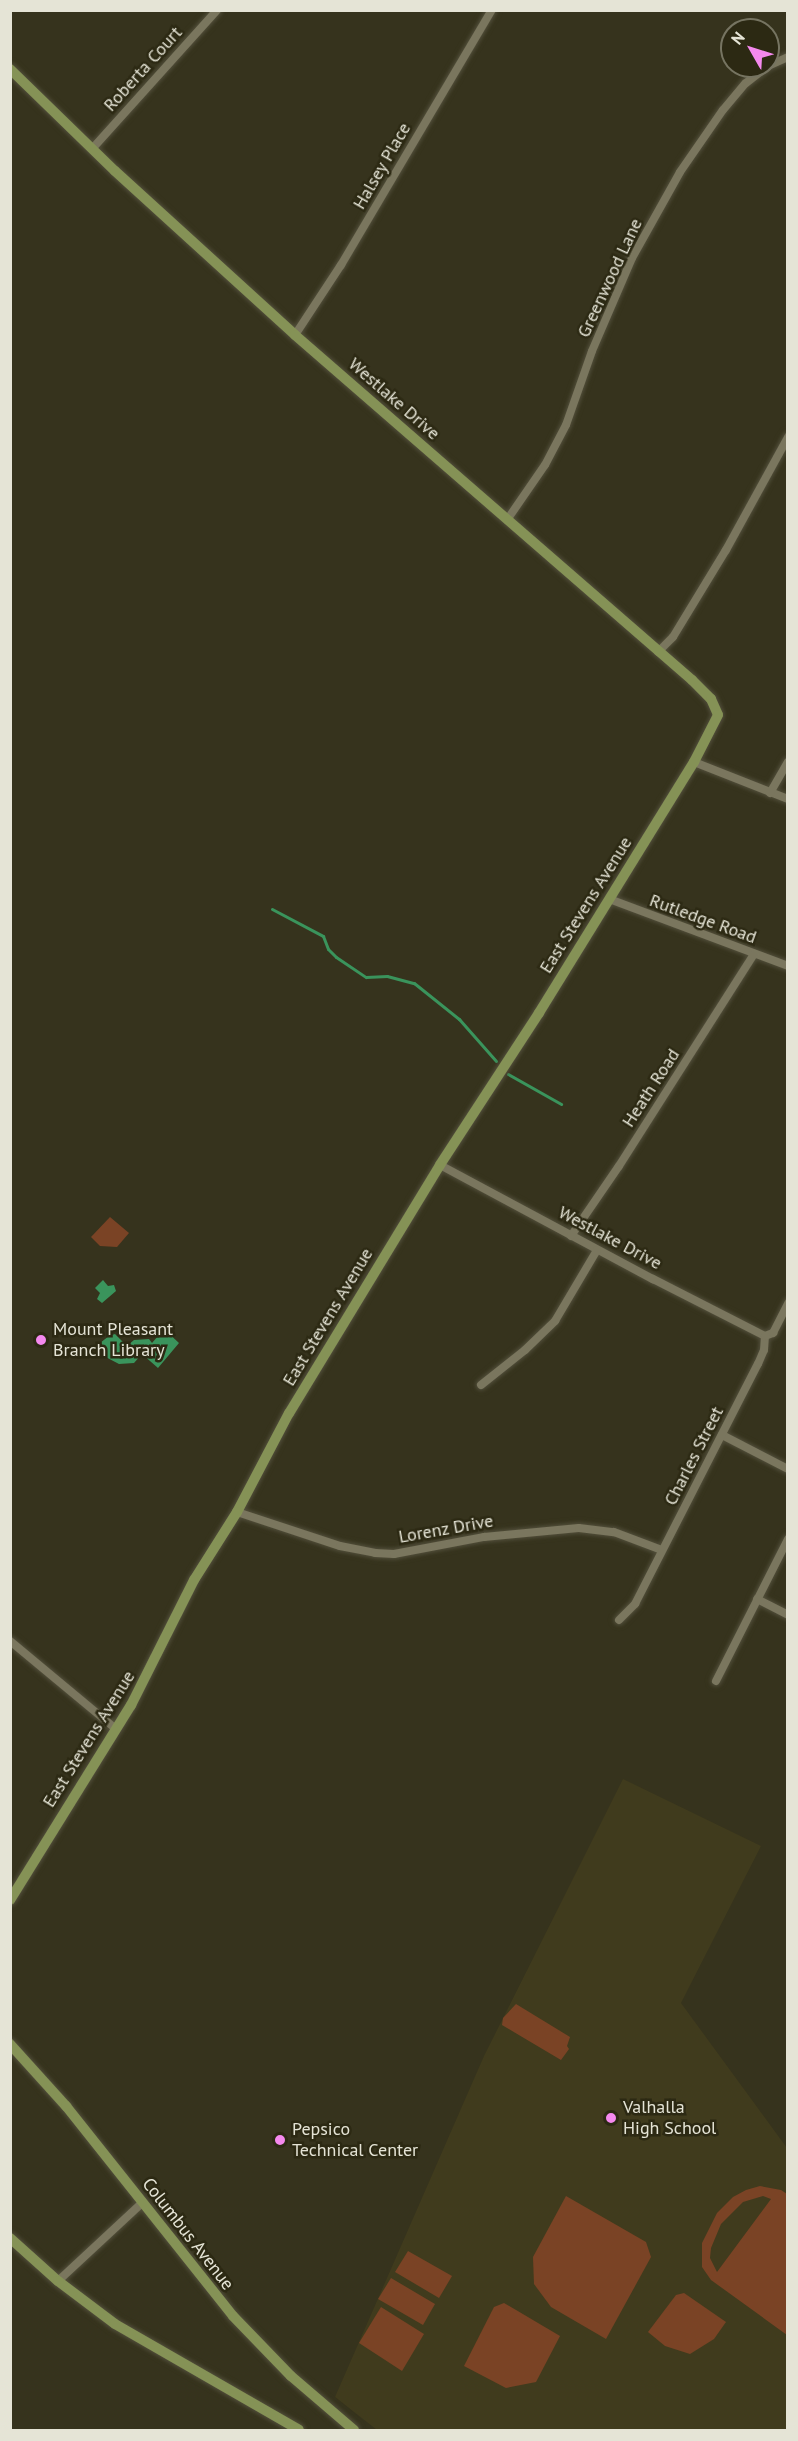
<!DOCTYPE html>
<html>
<head>
<meta charset="utf-8">
<style>
	body { margin:0 }
	#map { position:relative; width:798px; height:2441px; overflow:hidden; background:#36331d; font-family:"PT Sans",sans-serif }
	div>[style] { position:absolute }
	.built>* { inset:0; background:#403b1d }
	.green>* { inset:0; background:#7a4325 }
	.water>* { inset:0; background:#3a945c }
	.stream>* { height:3px; margin:-1.5px; padding:0 1.5px; transform-origin:1.5px; border-radius:1.5px; background:#3a945c }
	.roads { filter:drop-shadow(0 0 2px #524f3b) drop-shadow(0 0 2px #524f3b) }
	.street>* { height:8px; margin:-4px; padding:0 4px; transform-origin:4px; border-radius:4px; background:#7a765e }
	.secondary>* { height:10px; margin:-5px; padding:0 5px; transform-origin:5px; border-radius:5px; background:#859256 }
	.dots>* { width:16px; height:16px; translate:-50% -50%; box-sizing:border-box; border:3px solid #2c2913; border-radius:50% }
	span { translate:-50% -50%; white-space:nowrap; text-align:center; line-height:1.15; -webkit-text-stroke:5px #2c2913; paint-order:stroke }
	.street-label { font-size:18px; color:#e5e4d6 }
	.poi-label { font-size:18px; color:#e5e4d6 }
	.left { translate:0 -50%; text-align:left }
	.frame { position:absolute; inset:0; border:12px solid #e5e4d6; pointer-events:none }
	.north { position:absolute; left:720px; top:18px; width:60px; height:60px; box-sizing:border-box; background:#2c2913; border:2px solid #767461; border-radius:50%; rotate:309deg; font-size:16px; font-weight:700; line-height:24px; text-align:center; color:#e5e4d6 }
	.north::after { content:''; display:block; margin:auto; width:21px; height:27px; background:#f589ee; clip-path:polygon(50% 0,100% 100%,50% 72%,0 100%) }
</style>
</head>
<body>
<div id="map">
	<div class="built">
		<i style="clip-path:polygon(623px 1779px,761px 1846px,681px 2003px,787px 2148px,787px 2430px,377px 2430px,335px 2397px,484px 2056px)"></i>
	</div>
	<div class="green">
		<i style="clip-path:polygon(110px 1217px,129px 1233px,117px 1247px,100px 1246px,91px 1237px)"></i>
		<i style="clip-path:polygon(516px 2004px,570px 2037px,567px 2046px,569px 2049px,561px 2060px,502px 2025px,503px 2018px)"></i>
		<i style="clip-path:polygon(evenodd,760px 2186px,781px 2190px,787px 2194px,787px 2335px,711px 2280px,702px 2267px,702px 2243px,717px 2213px,733px 2197px,746px 2190px,760px 2186px,763px 2196px,771px 2199px,717px 2272px,710px 2258px,711px 2248px,721px 2224px,743px 2202px,763px 2196px)"></i>
		<i style="clip-path:polygon(566px 2196px,646px 2242px,651px 2257px,606px 2339px,551px 2307px,534px 2284px,533px 2257px)"></i>
		<i style="clip-path:polygon(408px 2251px,452px 2276px,439px 2298px,395px 2272px)"></i>
		<i style="clip-path:polygon(391px 2278px,435px 2304px,423px 2325px,378px 2299px)"></i>
		<i style="clip-path:polygon(684px 2293px,726px 2322px,714px 2339px,690px 2354px,665px 2346px,648px 2332px,676px 2295px)"></i>
		<i style="clip-path:polygon(504px 2303px,560px 2336px,536px 2382px,506px 2388px,464px 2366px,494px 2307px)"></i>
		<i style="clip-path:polygon(381px 2307px,424px 2334px,402px 2371px,359px 2343px)"></i>
	</div>
	<div class="water">
		<i style="clip-path:polygon(103px 1280px,108px 1286px,114px 1285px,116px 1291px,102px 1303px,97px 1299px,100px 1293px,95px 1288px)"></i>
		<i style="clip-path:polygon(164px 1329px,179px 1343px,158px 1368px,142px 1354px,134px 1363px,119px 1364px,96px 1352px,100px 1343px,109px 1336px,115px 1334px,127px 1346px,134px 1340px,149px 1339px,152px 1343px)"></i>
	</div>
	<div class="stream">
		<i style="left:272px;top:909px;width:58px;rotate:27.9deg"></i>
		<i style="left:323px;top:936px;width:14px;rotate:69deg"></i>
		<i style="left:328px;top:949px;width:11px;rotate:45deg"></i>
		<i style="left:336px;top:957px;width:36px;rotate:34deg"></i>
		<i style="left:366px;top:977px;width:21px;rotate:-3deg"></i>
		<i style="left:387px;top:976px;width:28px;rotate:15deg"></i>
		<i style="left:414px;top:983px;width:58px;rotate:38.7deg"></i>
		<i style="left:459px;top:1019px;width:56px;rotate:48.6deg"></i>
		<i style="left:508px;top:1074px;width:61px;rotate:29.5deg"></i>
	</div>
	<div class="roads">
		<div class="street">
			<i style="left:768px;top:66px;width:22px;rotate:-24deg"></i>
			<i style="left:92px;top:149px;width:187px;rotate:-48deg"></i>
			<i style="left:295px;top:335px;width:84px;rotate:-56.7deg"></i>
			<i style="left:341px;top:265px;width:296px;rotate:-59.4deg"></i>
			<i style="left:507px;top:520px;width:67px;rotate:-55.4deg"></i>
			<i style="left:545px;top:465px;width:45px;rotate:-62.3deg"></i>
			<i style="left:566px;top:425px;width:78px;rotate:-70.6deg"></i>
			<i style="left:592px;top:351px;width:101px;rotate:-66.7deg"></i>
			<i style="left:632px;top:258px;width:98px;rotate:-60.8deg"></i>
			<i style="left:680px;top:172px;width:75px;rotate:-55.3deg"></i>
			<i style="left:723px;top:110px;width:35px;rotate:-50deg"></i>
			<i style="left:746px;top:83px;width:28px;rotate:-38deg"></i>
			<i style="left:658px;top:652px;width:21px;rotate:-45deg"></i>
			<i style="left:673px;top:637px;width:102px;rotate:-58.7deg"></i>
			<i style="left:726px;top:550px;width:129px;rotate:-61.2deg"></i>
			<i style="left:694px;top:762px;width:101px;rotate:21.5deg"></i>
			<i style="left:770px;top:793px;width:36px;rotate:-60deg"></i>
			<i style="left:609px;top:899px;width:191px;rotate:20.5deg"></i>
			<i style="left:440px;top:1165px;width:242px;rotate:28.2deg"></i>
			<i style="left:653px;top:1279px;width:126px;rotate:27deg"></i>
			<i style="left:571px;top:1236px;width:85px;rotate:-55.6deg"></i>
			<i style="left:619px;top:1166px;width:251px;rotate:-57.5deg"></i>
			<i style="left:481px;top:1385px;width:56px;rotate:-38.5deg"></i>
			<i style="left:525px;top:1350px;width:42px;rotate:-44deg"></i>
			<i style="left:555px;top:1321px;width:82px;rotate:-59.4deg"></i>
			<i style="left:722px;top:1435px;width:74px;rotate:27.3deg"></i>
			<i style="left:237px;top:1512px;width:108px;rotate:18.3deg"></i>
			<i style="left:340px;top:1546px;width:36px;rotate:11deg"></i>
			<i style="left:375px;top:1553px;width:19px;rotate:3deg"></i>
			<i style="left:394px;top:1554px;width:92px;rotate:-10.7deg"></i>
			<i style="left:484px;top:1537px;width:95px;rotate:-5.4deg"></i>
			<i style="left:579px;top:1528px;width:35px;rotate:7deg"></i>
			<i style="left:614px;top:1532px;width:51px;rotate:20.6deg"></i>
			<i style="left:757px;top:1599px;width:35px;rotate:27deg"></i>
			<i style="left:619px;top:1620px;width:23px;rotate:-45deg"></i>
			<i style="left:635px;top:1604px;width:270px;rotate:-62.9deg"></i>
			<i style="left:758px;top:1364px;width:15px;rotate:-67deg"></i>
			<i style="left:764px;top:1350px;width:14px;rotate:-86deg"></i>
			<i style="left:765px;top:1336px;width:9px;rotate:-21deg"></i>
			<i style="left:773px;top:1333px;width:34px;rotate:-63deg"></i>
			<i style="left:10px;top:1641px;width:138px;rotate:39.7deg"></i>
			<i style="left:716px;top:1681px;width:159px;rotate:-63.1deg"></i>
			<i style="left:58px;top:2281px;width:115px;rotate:-42.9deg"></i>
		</div>
		<div class="secondary">
			<i style="left:10px;top:69px;width:146px;rotate:44.2deg"></i>
			<i style="left:115px;top:171px;width:244px;rotate:42.3deg"></i>
			<i style="left:295px;top:335px;width:526px;rotate:40.99deg"></i>
			<i style="left:692px;top:680px;width:27px;rotate:45deg"></i>
			<i style="left:711px;top:699px;width:17px;rotate:66deg"></i>
			<i style="left:718px;top:715px;width:53px;rotate:117.1deg"></i>
			<i style="left:694px;top:762px;width:295px;rotate:121.7deg"></i>
			<i style="left:539px;top:1013px;width:181px;rotate:123.1deg"></i>
			<i style="left:440px;top:1165px;width:290px;rotate:121.3deg"></i>
			<i style="left:289px;top:1413px;width:112px;rotate:117.7deg"></i>
			<i style="left:237px;top:1512px;width:80px;rotate:122.3deg"></i>
			<i style="left:194px;top:1580px;width:140px;rotate:116.7deg"></i>
			<i style="left:131px;top:1705px;width:229px;rotate:121.8deg"></i>
			<i style="left:10px;top:2044px;width:84px;rotate:47.9deg"></i>
			<i style="left:66px;top:2106px;width:268px;rotate:51.5deg"></i>
			<i style="left:233px;top:2316px;width:83px;rotate:46deg"></i>
			<i style="left:291px;top:2376px;width:83px;rotate:40.6deg"></i>
			<i style="left:10px;top:2238px;width:64px;rotate:41.9deg"></i>
			<i style="left:58px;top:2281px;width:71px;rotate:37deg"></i>
			<i style="left:115px;top:2324px;width:212px;rotate:29.9deg"></i>
		</div>
	</div>
	<div class="dots">
		<i style="left:41px;top:1340px;background:#f589ee"></i>
		<i style="left:611px;top:2118px;background:#f589ee"></i>
		<i style="left:280px;top:2140px;background:#f589ee"></i>
	</div>
	<div class="street-label">
		<span style="left:143px;top:69px;rotate:-48deg">Roberta Court</span>
		<span style="left:382px;top:166px;rotate:-60deg">Halsey Place</span>
		<span style="left:610px;top:278px;rotate:-65deg">Greenwood Lane</span>
		<span style="left:394px;top:399px;rotate:41deg">Westlake Drive</span>
		<span style="left:586px;top:905px;rotate:-58deg">East Stevens Avenue</span>
		<span style="left:703px;top:919px;rotate:20deg">Rutledge Road</span>
		<span style="left:651px;top:1088px;rotate:-57deg">Heath Road</span>
		<span style="left:610px;top:1238px;rotate:28deg">Westlake Drive</span>
		<span style="left:328px;top:1317px;rotate:-59deg">East Stevens Avenue</span>
		<span style="left:694px;top:1456px;rotate:-63deg">Charles Street</span>
		<span style="left:446px;top:1529px;rotate:-10deg">Lorenz Drive</span>
		<span style="left:89px;top:1739px;rotate:-58deg">East Stevens Avenue</span>
		<span style="left:188px;top:2234px;rotate:52deg">Columbus Avenue</span>
	</div>
	<div class="poi-label">
		<span class="left" style="left:53px;top:1340px">Mount Pleasant<br>Branch Library</span>
		<span class="left" style="left:623px;top:2118px">Valhalla<br>High School</span>
		<span class="left" style="left:292px;top:2140px">Pepsico<br>Technical Center</span>
	</div>
	<div class="frame"></div>
	<div class="north">N</div>
</div>
</body>
</html>
